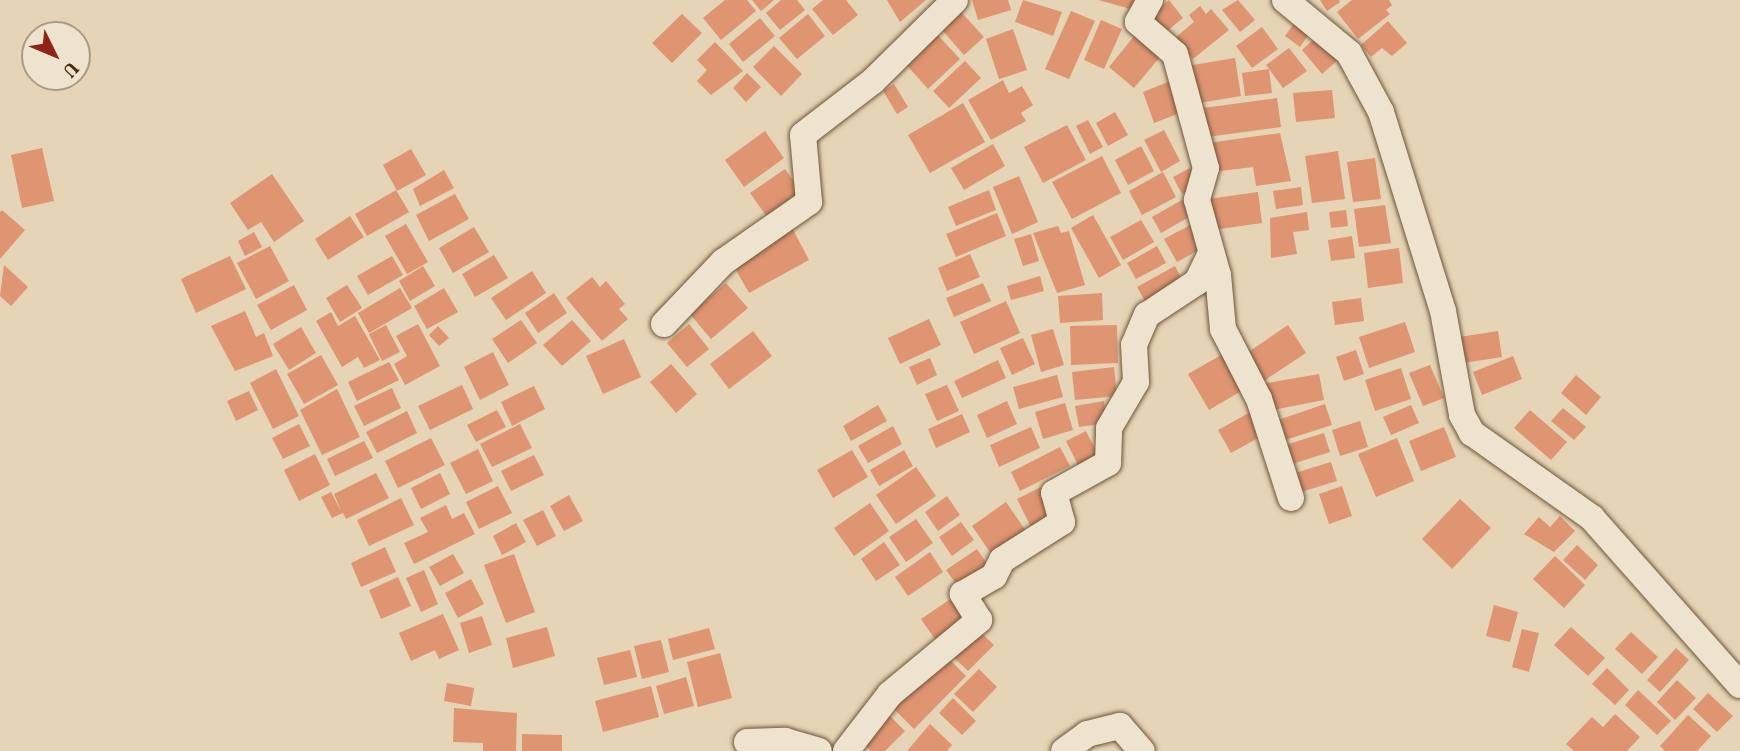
<!DOCTYPE html>
<html>
<head>
<meta charset="utf-8">
<style>
	body { margin:0 }
	#map { position:relative; width:1740px; height:751px; overflow:hidden; background:#e5d4b5; font-family:Vollkorn,serif }
	div>[style] { position:absolute }
	.building>* { inset:0; background:#df9472 }
	.roads { filter:drop-shadow(0 0 2px #6f5539) drop-shadow(0 0 2px #6f5539) }
	.minor>* { height:26px; margin:-13px; padding:0 13px; transform-origin:13px; border-radius:13px; background:#eee3cf }
	span { translate:-50% -50%; white-space:nowrap; text-align:center; line-height:1.15; -webkit-text-stroke:7px #eee3cf; paint-order:stroke }
	.north { position:absolute; left:21px; top:21px; width:70px; height:70px; box-sizing:border-box; background:#eee3cf; border:2px solid #ac9983; border-radius:50%; rotate:133deg; font-size:19px; font-weight:700; line-height:28px; text-align:center; color:#482b10 }
	.north::after { content:''; display:block; margin:auto; width:24px; height:32px; background:#8f2418; clip-path:polygon(50% 0,100% 100%,50% 72%,0 100%) }
</style>
</head>
<body>
<div id="map">
	<div class="building">
		<i style="clip-path:polygon(725px 0,747px 0,756px 11px,721px 40px,703px 18px)"></i>
		<i style="clip-path:polygon(752px 0,774px 0,761px 11px)"></i>
		<i style="clip-path:polygon(781px 0,797px 0,805px 10px,780px 30px,766px 13px)"></i>
		<i style="clip-path:polygon(823px 0,846px 0,858px 15px,833px 35px,812px 9px)"></i>
		<i style="clip-path:polygon(887px 0,926px 0,900px 22px)"></i>
		<i style="clip-path:polygon(972px 0,1008px 0,1011px 10px,978px 20px)"></i>
		<i style="clip-path:polygon(1023px 0,1062px 12px,1053px 36px,1015px 22px)"></i>
		<i style="clip-path:polygon(1098px 0,1140px 0,1138px 11px)"></i>
		<i style="clip-path:polygon(1169px 0,1183px 18px,1161px 36px,1147px 18px)"></i>
		<i style="clip-path:polygon(1238px 0,1255px 20px,1240px 32px,1222px 10px)"></i>
		<i style="clip-path:polygon(1320px 0,1339px 0,1340px 2px,1327px 11px)"></i>
		<i style="clip-path:polygon(1352px 0,1389px 0,1392px 5px,1386px 10px,1390px 14px,1358px 39px,1337px 12px)"></i>
		<i style="clip-path:polygon(1200px 6px,1206px 14px,1211px 9px,1229px 30px,1193px 59px,1175px 38px,1194px 22px,1189px 15px)"></i>
		<i style="clip-path:polygon(1071px 11px,1095px 21px,1069px 79px,1045px 69px)"></i>
		<i style="clip-path:polygon(961px 12px,984px 37px,964px 55px,942px 30px)"></i>
		<i style="clip-path:polygon(682px 14px,702px 33px,672px 63px,652px 43px)"></i>
		<i style="clip-path:polygon(808px 14px,825px 36px,797px 59px,779px 38px)"></i>
		<i style="clip-path:polygon(760px 18px,775px 36px,743px 62px,729px 44px)"></i>
		<i style="clip-path:polygon(1297px 19px,1312px 30px,1300px 47px,1285px 36px)"></i>
		<i style="clip-path:polygon(1101px 20px,1122px 29px,1104px 69px,1084px 60px)"></i>
		<i style="clip-path:polygon(1388px 21px,1407px 43px,1392px 56px,1382px 48px,1371px 57px,1361px 45px)"></i>
		<i style="clip-path:polygon(1262px 27px,1278px 49px,1252px 68px,1236px 46px)"></i>
		<i style="clip-path:polygon(1013px 29px,1027px 70px,999px 79px,986px 39px)"></i>
		<i style="clip-path:polygon(1140px 29px,1165px 51px,1134px 88px,1109px 67px)"></i>
		<i style="clip-path:polygon(933px 30px,960px 59px,928px 89px,902px 60px)"></i>
		<i style="clip-path:polygon(1317px 36px,1338px 60px,1322px 74px,1302px 50px)"></i>
		<i style="clip-path:polygon(715px 42px,743px 71px,711px 95px,697px 81px,707px 70px,697px 60px)"></i>
		<i style="clip-path:polygon(774px 46px,802px 74px,781px 96px,753px 67px)"></i>
		<i style="clip-path:polygon(1289px 48px,1307px 71px,1283px 88px,1266px 65px)"></i>
		<i style="clip-path:polygon(1235px 58px,1241px 96px,1193px 104px,1187px 66px)"></i>
		<i style="clip-path:polygon(965px 61px,981px 78px,949px 108px,933px 91px)"></i>
		<i style="clip-path:polygon(1269px 69px,1272px 93px,1245px 96px,1242px 73px)"></i>
		<i style="clip-path:polygon(747px 73px,761px 87px,746px 102px,733px 88px)"></i>
		<i style="clip-path:polygon(1003px 80px,1009px 93px,1022px 86px,1033px 105px,1021px 113px,1026px 121px,991px 140px,968px 100px)"></i>
		<i style="clip-path:polygon(1173px 80px,1185px 111px,1154px 123px,1143px 92px)"></i>
		<i style="clip-path:polygon(894px 84px,908px 107px,897px 114px,883px 91px)"></i>
		<i style="clip-path:polygon(1332px 90px,1335px 118px,1296px 122px,1293px 93px)"></i>
		<i style="clip-path:polygon(1277px 98px,1281px 127px,1207px 137px,1203px 108px)"></i>
		<i style="clip-path:polygon(963px 103px,985px 142px,930px 173px,908px 135px)"></i>
		<i style="clip-path:polygon(1115px 112px,1128px 135px,1108px 146px,1096px 123px)"></i>
		<i style="clip-path:polygon(1088px 120px,1103px 147px,1090px 154px,1076px 126px)"></i>
		<i style="clip-path:polygon(1067px 125px,1086px 160px,1043px 183px,1024px 147px)"></i>
		<i style="clip-path:polygon(1164px 130px,1180px 161px,1161px 172px,1144px 140px)"></i>
		<i style="clip-path:polygon(765px 131px,784px 158px,744px 187px,725px 160px)"></i>
		<i style="clip-path:polygon(1280px 133px,1291px 181px,1256px 186px,1253px 167px,1212px 172px,1208px 143px)"></i>
		<i style="clip-path:polygon(993px 144px,1005px 166px,964px 190px,951px 168px)"></i>
		<i style="clip-path:polygon(1141px 146px,1154px 171px,1128px 185px,1115px 160px)"></i>
		<i style="clip-path:polygon(42px 148px,54px 201px,22px 208px,11px 155px)"></i>
		<i style="clip-path:polygon(411px 149px,426px 175px,397px 191px,383px 165px)"></i>
		<i style="clip-path:polygon(1338px 151px,1345px 199px,1312px 203px,1305px 156px)"></i>
		<i style="clip-path:polygon(1102px 156px,1121px 193px,1072px 219px,1052px 182px)"></i>
		<i style="clip-path:polygon(1375px 158px,1381px 199px,1353px 202px,1347px 162px)"></i>
		<i style="clip-path:polygon(1190px 168px,1199px 186px,1182px 194px,1173px 177px)"></i>
		<i style="clip-path:polygon(785px 169px,802px 193px,767px 217px,750px 193px)"></i>
		<i style="clip-path:polygon(444px 170px,454px 188px,420px 206px,413px 189px)"></i>
		<i style="clip-path:polygon(1163px 172px,1176px 197px,1142px 215px,1129px 191px)"></i>
		<i style="clip-path:polygon(272px 174px,304px 221px,274px 242px,261px 222px,248px 230px,230px 203px)"></i>
		<i style="clip-path:polygon(1019px 176px,1038px 222px,1012px 234px,993px 187px)"></i>
		<i style="clip-path:polygon(1301px 187px,1303px 205px,1276px 209px,1273px 191px)"></i>
		<i style="clip-path:polygon(396px 190px,409px 212px,367px 236px,355px 214px)"></i>
		<i style="clip-path:polygon(989px 190px,996px 210px,956px 226px,948px 207px)"></i>
		<i style="clip-path:polygon(1258px 192px,1262px 223px,1206px 231px,1201px 200px)"></i>
		<i style="clip-path:polygon(455px 194px,469px 219px,429px 241px,416px 215px)"></i>
		<i style="clip-path:polygon(1182px 200px,1191px 216px,1161px 233px,1152px 217px)"></i>
		<i style="clip-path:polygon(1385px 205px,1391px 243px,1359px 247px,1354px 209px)"></i>
		<i style="clip-path:polygon(2px 210px,25px 230px,0 259px,0 212px)"></i>
		<i style="clip-path:polygon(1346px 210px,1348px 226px,1331px 228px,1329px 212px)"></i>
		<i style="clip-path:polygon(1307px 212px,1309px 230px,1293px 232px,1297px 254px,1271px 258px,1270px 218px)"></i>
		<i style="clip-path:polygon(997px 213px,1006px 236px,956px 257px,946px 234px)"></i>
		<i style="clip-path:polygon(1093px 215px,1121px 265px,1099px 278px,1071px 228px)"></i>
		<i style="clip-path:polygon(350px 216px,364px 237px,328px 260px,315px 239px)"></i>
		<i style="clip-path:polygon(1141px 220px,1154px 242px,1123px 260px,1110px 237px)"></i>
		<i style="clip-path:polygon(406px 224px,428px 262px,407px 274px,385px 236px)"></i>
		<i style="clip-path:polygon(1192px 224px,1204px 247px,1177px 262px,1164px 239px)"></i>
		<i style="clip-path:polygon(1058px 226px,1061px 233px,1069px 231px,1085px 285px,1057px 293px,1033px 233px)"></i>
		<i style="clip-path:polygon(474px 227px,489px 252px,453px 273px,439px 248px)"></i>
		<i style="clip-path:polygon(792px 228px,809px 260px,749px 293px,731px 261px)"></i>
		<i style="clip-path:polygon(254px 232px,262px 247px,245px 256px,238px 241px)"></i>
		<i style="clip-path:polygon(1031px 234px,1039px 261px,1023px 266px,1014px 239px)"></i>
		<i style="clip-path:polygon(1352px 236px,1355px 258px,1331px 261px,1328px 240px)"></i>
		<i style="clip-path:polygon(270px 246px,289px 281px,256px 299px,237px 263px)"></i>
		<i style="clip-path:polygon(1157px 246px,1166px 263px,1136px 279px,1127px 263px)"></i>
		<i style="clip-path:polygon(1399px 248px,1403px 283px,1368px 288px,1364px 253px)"></i>
		<i style="clip-path:polygon(970px 254px,980px 277px,947px 291px,938px 268px)"></i>
		<i style="clip-path:polygon(494px 255px,508px 278px,475px 297px,462px 274px)"></i>
		<i style="clip-path:polygon(230px 256px,246px 289px,196px 313px,181px 279px)"></i>
		<i style="clip-path:polygon(392px 256px,403px 275px,368px 295px,357px 276px)"></i>
		<i style="clip-path:polygon(4px 265px,28px 287px,11px 306px,0 296px)"></i>
		<i style="clip-path:polygon(423px 266px,435px 286px,410px 301px,399px 281px)"></i>
		<i style="clip-path:polygon(1175px 266px,1186px 287px,1149px 308px,1137px 287px)"></i>
		<i style="clip-path:polygon(532px 271px,546px 293px,506px 320px,491px 298px)"></i>
		<i style="clip-path:polygon(1040px 276px,1044px 291px,1011px 300px,1007px 286px)"></i>
		<i style="clip-path:polygon(592px 277px,600px 287px,606px 281px,625px 304px,619px 309px,628px 319px,602px 341px,566px 298px)"></i>
		<i style="clip-path:polygon(726px 283px,748px 308px,711px 339px,690px 314px)"></i>
		<i style="clip-path:polygon(983px 283px,991px 301px,954px 317px,946px 298px)"></i>
		<i style="clip-path:polygon(294px 285px,307px 310px,271px 330px,257px 305px)"></i>
		<i style="clip-path:polygon(347px 285px,362px 308px,340px 322px,326px 298px)"></i>
		<i style="clip-path:polygon(400px 288px,412px 308px,369px 333px,358px 313px)"></i>
		<i style="clip-path:polygon(444px 288px,458px 312px,427px 329px,414px 306px)"></i>
		<i style="clip-path:polygon(554px 293px,567px 313px,538px 333px,525px 313px)"></i>
		<i style="clip-path:polygon(1102px 293px,1103px 320px,1060px 323px,1058px 296px)"></i>
		<i style="clip-path:polygon(1361px 298px,1364px 321px,1335px 325px,1332px 302px)"></i>
		<i style="clip-path:polygon(1006px 301px,1020px 333px,974px 354px,960px 322px)"></i>
		<i style="clip-path:polygon(245px 311px,256px 337px,264px 333px,273px 356px,235px 371px,211px 326px)"></i>
		<i style="clip-path:polygon(331px 312px,338px 326px,355px 316px,380px 360px,364px 368px,358px 357px,342px 367px,316px 321px)"></i>
		<i style="clip-path:polygon(929px 319px,941px 345px,900px 364px,888px 338px)"></i>
		<i style="clip-path:polygon(521px 320px,537px 343px,508px 363px,492px 339px)"></i>
		<i style="clip-path:polygon(572px 320px,591px 341px,562px 366px,543px 345px)"></i>
		<i style="clip-path:polygon(1405px 322px,1415px 352px,1369px 368px,1359px 337px)"></i>
		<i style="clip-path:polygon(418px 324px,440px 366px,405px 385px,394px 364px,407px 356px,396px 336px)"></i>
		<i style="clip-path:polygon(689px 324px,709px 349px,687px 367px,667px 343px)"></i>
		<i style="clip-path:polygon(386px 325px,400px 352px,382px 361px,369px 334px)"></i>
		<i style="clip-path:polygon(1117px 325px,1118px 363px,1071px 365px,1070px 326px)"></i>
		<i style="clip-path:polygon(1288px 325px,1306px 353px,1262px 382px,1244px 355px)"></i>
		<i style="clip-path:polygon(438px 326px,449px 338px,439px 346px,429px 335px)"></i>
		<i style="clip-path:polygon(301px 327px,316px 353px,289px 370px,273px 344px)"></i>
		<i style="clip-path:polygon(1053px 329px,1064px 365px,1041px 372px,1031px 335px)"></i>
		<i style="clip-path:polygon(753px 331px,772px 356px,729px 389px,710px 364px)"></i>
		<i style="clip-path:polygon(1498px 331px,1502px 357px,1457px 364px,1453px 338px)"></i>
		<i style="clip-path:polygon(1023px 338px,1035px 364px,1012px 375px,1000px 348px)"></i>
		<i style="clip-path:polygon(624px 339px,641px 377px,603px 394px,586px 356px)"></i>
		<i style="clip-path:polygon(1230px 350px,1250px 386px,1209px 410px,1188px 374px)"></i>
		<i style="clip-path:polygon(1356px 350px,1364px 374px,1344px 381px,1336px 357px)"></i>
		<i style="clip-path:polygon(493px 352px,509px 385px,480px 400px,464px 367px)"></i>
		<i style="clip-path:polygon(321px 355px,338px 385px,304px 404px,287px 374px)"></i>
		<i style="clip-path:polygon(1513px 356px,1522px 379px,1482px 395px,1473px 372px)"></i>
		<i style="clip-path:polygon(930px 358px,937px 375px,917px 385px,909px 367px)"></i>
		<i style="clip-path:polygon(998px 360px,1006px 378px,962px 398px,954px 381px)"></i>
		<i style="clip-path:polygon(389px 362px,399px 380px,357px 401px,348px 382px)"></i>
		<i style="clip-path:polygon(671px 364px,697px 394px,676px 413px,650px 382px)"></i>
		<i style="clip-path:polygon(1430px 365px,1444px 398px,1423px 406px,1409px 373px)"></i>
		<i style="clip-path:polygon(1114px 367px,1117px 396px,1075px 400px,1072px 372px)"></i>
		<i style="clip-path:polygon(1401px 368px,1411px 399px,1375px 411px,1365px 380px)"></i>
		<i style="clip-path:polygon(276px 369px,299px 416px,273px 429px,250px 383px)"></i>
		<i style="clip-path:polygon(1319px 374px,1324px 400px,1267px 411px,1262px 384px)"></i>
		<i style="clip-path:polygon(1057px 375px,1063px 397px,1019px 409px,1013px 387px)"></i>
		<i style="clip-path:polygon(1576px 375px,1601px 397px,1586px 415px,1561px 393px)"></i>
		<i style="clip-path:polygon(462px 385px,473px 409px,430px 430px,418px 406px)"></i>
		<i style="clip-path:polygon(947px 385px,959px 411px,937px 421px,925px 394px)"></i>
		<i style="clip-path:polygon(534px 386px,545px 409px,512px 426px,501px 402px)"></i>
		<i style="clip-path:polygon(392px 388px,401px 408px,364px 426px,354px 406px)"></i>
		<i style="clip-path:polygon(337px 389px,360px 437px,322px 455px,300px 410px)"></i>
		<i style="clip-path:polygon(249px 391px,258px 410px,236px 421px,227px 401px)"></i>
		<i style="clip-path:polygon(1007px 401px,1017px 424px,987px 438px,977px 415px)"></i>
		<i style="clip-path:polygon(1104px 401px,1107px 423px,1079px 427px,1075px 406px)"></i>
		<i style="clip-path:polygon(1065px 403px,1073px 430px,1043px 439px,1035px 412px)"></i>
		<i style="clip-path:polygon(1325px 404px,1332px 425px,1279px 442px,1272px 422px)"></i>
		<i style="clip-path:polygon(878px 405px,887px 421px,851px 441px,843px 426px)"></i>
		<i style="clip-path:polygon(1411px 405px,1419px 423px,1391px 435px,1383px 417px)"></i>
		<i style="clip-path:polygon(1563px 408px,1586px 427px,1574px 440px,1551px 421px)"></i>
		<i style="clip-path:polygon(1256px 409px,1269px 432px,1231px 453px,1218px 430px)"></i>
		<i style="clip-path:polygon(497px 410px,506px 427px,476px 442px,467px 425px)"></i>
		<i style="clip-path:polygon(1530px 410px,1567px 442px,1551px 460px,1514px 428px)"></i>
		<i style="clip-path:polygon(407px 411px,417px 433px,377px 453px,366px 432px)"></i>
		<i style="clip-path:polygon(962px 414px,970px 432px,936px 448px,928px 429px)"></i>
		<i style="clip-path:polygon(1360px 421px,1368px 447px,1340px 456px,1332px 430px)"></i>
		<i style="clip-path:polygon(299px 424px,310px 446px,283px 459px,272px 438px)"></i>
		<i style="clip-path:polygon(520px 424px,532px 448px,492px 467px,480px 444px)"></i>
		<i style="clip-path:polygon(893px 426px,902px 444px,868px 463px,858px 446px)"></i>
		<i style="clip-path:polygon(1031px 427px,1040px 448px,999px 467px,990px 445px)"></i>
		<i style="clip-path:polygon(1444px 427px,1456px 457px,1421px 471px,1409px 441px)"></i>
		<i style="clip-path:polygon(1086px 431px,1101px 461px,1081px 471px,1066px 441px)"></i>
		<i style="clip-path:polygon(1324px 433px,1330px 452px,1292px 464px,1285px 445px)"></i>
		<i style="clip-path:polygon(431px 438px,445px 465px,398px 488px,385px 461px)"></i>
		<i style="clip-path:polygon(1397px 438px,1414px 481px,1376px 497px,1358px 454px)"></i>
		<i style="clip-path:polygon(364px 441px,373px 458px,335px 476px,327px 459px)"></i>
		<i style="clip-path:polygon(1060px 447px,1070px 466px,1020px 491px,1011px 472px)"></i>
		<i style="clip-path:polygon(478px 449px,493px 481px,466px 494px,450px 463px)"></i>
		<i style="clip-path:polygon(852px 450px,868px 477px,833px 498px,817px 470px)"></i>
		<i style="clip-path:polygon(904px 450px,913px 466px,879px 486px,870px 470px)"></i>
		<i style="clip-path:polygon(315px 454px,330px 485px,299px 501px,284px 470px)"></i>
		<i style="clip-path:polygon(534px 455px,544px 475px,511px 491px,501px 471px)"></i>
		<i style="clip-path:polygon(1331px 462px,1337px 481px,1301px 492px,1295px 473px)"></i>
		<i style="clip-path:polygon(916px 467px,936px 496px,896px 524px,876px 495px)"></i>
		<i style="clip-path:polygon(376px 473px,389px 498px,346px 519px,343px 513px,332px 518px,321px 497px,331px 492px,341px 511px,334px 494px)"></i>
		<i style="clip-path:polygon(440px 473px,450px 494px,421px 509px,411px 488px)"></i>
		<i style="clip-path:polygon(498px 486px,512px 513px,479px 529px,466px 502px)"></i>
		<i style="clip-path:polygon(1342px 486px,1352px 516px,1329px 524px,1319px 494px)"></i>
		<i style="clip-path:polygon(1041px 487px,1057px 519px,1033px 531px,1017px 499px)"></i>
		<i style="clip-path:polygon(569px 495px,583px 521px,564px 531px,550px 506px)"></i>
		<i style="clip-path:polygon(947px 496px,960px 515px,938px 531px,925px 512px)"></i>
		<i style="clip-path:polygon(401px 498px,414px 525px,369px 546px,357px 520px)"></i>
		<i style="clip-path:polygon(1460px 499px,1491px 528px,1452px 569px,1422px 539px)"></i>
		<i style="clip-path:polygon(1006px 502px,1026px 531px,992px 555px,972px 526px)"></i>
		<i style="clip-path:polygon(870px 503px,889px 531px,854px 556px,834px 528px)"></i>
		<i style="clip-path:polygon(446px 505px,452px 519px,464px 513px,475px 534px,414px 564px,404px 543px,428px 532px,420px 518px)"></i>
		<i style="clip-path:polygon(543px 510px,556px 536px,537px 546px,523px 520px)"></i>
		<i style="clip-path:polygon(1560px 516px,1575px 531px,1554px 552px,1524px 534px,1539px 517px,1550px 527px)"></i>
		<i style="clip-path:polygon(916px 519px,933px 543px,906px 562px,889px 537px)"></i>
		<i style="clip-path:polygon(961px 522px,974px 540px,952px 556px,939px 537px)"></i>
		<i style="clip-path:polygon(516px 523px,526px 542px,502px 555px,493px 536px)"></i>
		<i style="clip-path:polygon(884px 542px,900px 565px,876px 581px,861px 559px)"></i>
		<i style="clip-path:polygon(1577px 545px,1598px 565px,1585px 580px,1563px 560px)"></i>
		<i style="clip-path:polygon(385px 547px,396px 572px,361px 587px,351px 563px)"></i>
		<i style="clip-path:polygon(977px 549px,992px 571px,962px 592px,946px 570px)"></i>
		<i style="clip-path:polygon(930px 552px,943px 572px,908px 596px,895px 577px)"></i>
		<i style="clip-path:polygon(453px 554px,464px 573px,440px 586px,429px 567px)"></i>
		<i style="clip-path:polygon(514px 554px,535px 612px,506px 623px,484px 565px)"></i>
		<i style="clip-path:polygon(1555px 556px,1585px 585px,1564px 608px,1533px 579px)"></i>
		<i style="clip-path:polygon(424px 570px,438px 604px,421px 612px,406px 578px)"></i>
		<i style="clip-path:polygon(398px 577px,411px 606px,381px 619px,369px 590px)"></i>
		<i style="clip-path:polygon(471px 579px,484px 604px,458px 618px,445px 593px)"></i>
		<i style="clip-path:polygon(958px 594px,975px 619px,939px 645px,921px 619px)"></i>
		<i style="clip-path:polygon(1494px 605px,1518px 612px,1510px 642px,1486px 636px)"></i>
		<i style="clip-path:polygon(443px 614px,459px 650px,439px 659px,435px 650px,411px 661px,399px 633px)"></i>
		<i style="clip-path:polygon(482px 616px,492px 645px,469px 653px,460px 623px)"></i>
		<i style="clip-path:polygon(973px 625px,994px 645px,968px 671px,947px 651px)"></i>
		<i style="clip-path:polygon(547px 627px,555px 656px,513px 668px,506px 638px)"></i>
		<i style="clip-path:polygon(1571px 627px,1605px 658px,1588px 676px,1554px 645px)"></i>
		<i style="clip-path:polygon(709px 628px,715px 649px,673px 660px,668px 639px)"></i>
		<i style="clip-path:polygon(1522px 629px,1539px 633px,1529px 672px,1512px 667px)"></i>
		<i style="clip-path:polygon(1631px 632px,1658px 657px,1642px 674px,1615px 649px)"></i>
		<i style="clip-path:polygon(661px 640px,669px 672px,642px 679px,634px 646px)"></i>
		<i style="clip-path:polygon(1676px 648px,1689px 660px,1660px 692px,1647px 680px)"></i>
		<i style="clip-path:polygon(630px 650px,637px 677px,604px 685px,597px 658px)"></i>
		<i style="clip-path:polygon(720px 653px,732px 698px,698px 707px,687px 662px)"></i>
		<i style="clip-path:polygon(946px 656px,966px 676px,914px 729px,894px 709px)"></i>
		<i style="clip-path:polygon(1607px 668px,1629px 690px,1615px 705px,1592px 684px)"></i>
		<i style="clip-path:polygon(979px 669px,997px 687px,973px 712px,954px 694px)"></i>
		<i style="clip-path:polygon(686px 677px,694px 706px,664px 714px,656px 686px)"></i>
		<i style="clip-path:polygon(1677px 680px,1696px 698px,1675px 720px,1657px 702px)"></i>
		<i style="clip-path:polygon(447px 683px,474px 688px,471px 706px,444px 701px)"></i>
		<i style="clip-path:polygon(651px 686px,659px 717px,603px 732px,595px 701px)"></i>
		<i style="clip-path:polygon(1638px 690px,1671px 721px,1657px 735px,1625px 705px)"></i>
		<i style="clip-path:polygon(1708px 693px,1733px 716px,1717px 732px,1693px 709px)"></i>
		<i style="clip-path:polygon(953px 698px,976px 721px,962px 735px,939px 713px)"></i>
		<i style="clip-path:polygon(454px 708px,517px 713px,516px 751px,483px 751px,483px 743px,453px 742px)"></i>
		<i style="clip-path:polygon(888px 714px,905px 731px,885px 751px,871px 751px,861px 741px)"></i>
		<i style="clip-path:polygon(1615px 714px,1640px 737px,1627px 751px,1574px 751px,1566px 744px,1592px 717px,1603px 727px)"></i>
		<i style="clip-path:polygon(1688px 715px,1711px 736px,1697px 751px,1665px 751px,1660px 746px)"></i>
		<i style="clip-path:polygon(930px 724px,952px 745px,947px 751px,907px 751px)"></i>
		<i style="clip-path:polygon(522px 734px,562px 735px,562px 751px,522px 751px)"></i>
	</div>
	<div class="roads">
		<div class="minor">
			<i style="left:1150px;top:0;width:25px;rotate:119deg"></i>
			<i style="left:1138px;top:22px;width:49px;rotate:40.9deg"></i>
			<i style="left:1175px;top:54px;width:118px;rotate:74.8deg"></i>
			<i style="left:1206px;top:168px;width:33px;rotate:106deg"></i>
			<i style="left:1197px;top:200px;width:78px;rotate:74.4deg"></i>
			<i style="left:1218px;top:275px;width:54px;rotate:84.7deg"></i>
			<i style="left:1223px;top:329px;width:79px;rotate:62.8deg"></i>
			<i style="left:1259px;top:399px;width:104px;rotate:72.1deg"></i>
			<i style="left:1285px;top:0;width:83px;rotate:39.6deg"></i>
			<i style="left:1349px;top:53px;width:67px;rotate:61.5deg"></i>
			<i style="left:1381px;top:112px;width:208px;rotate:72.7deg"></i>
			<i style="left:1443px;top:311px;width:106px;rotate:79.6deg"></i>
			<i style="left:1462px;top:415px;width:21px;rotate:61deg"></i>
			<i style="left:1472px;top:433px;width:147px;rotate:35.3deg"></i>
			<i style="left:1592px;top:518px;width:223px;rotate:48.5deg"></i>
			<i style="left:664px;top:324px;width:86px;rotate:-46.4deg"></i>
			<i style="left:723px;top:262px;width:105px;rotate:-34.9deg"></i>
			<i style="left:809px;top:202px;width:67px;rotate:-95.1deg"></i>
			<i style="left:803px;top:135px;width:88px;rotate:-37.6deg"></i>
			<i style="left:873px;top:81px;width:115px;rotate:-44.6deg"></i>
			<i style="left:747px;top:742px;width:38px;rotate:-2deg"></i>
			<i style="left:785px;top:741px;width:35px;rotate:16deg"></i>
			<i style="left:846px;top:751px;width:72px;rotate:-52.3deg"></i>
			<i style="left:890px;top:694px;width:116px;rotate:-39.7deg"></i>
			<i style="left:979px;top:620px;width:31px;rotate:-122deg"></i>
			<i style="left:963px;top:594px;width:36px;rotate:-30deg"></i>
			<i style="left:994px;top:576px;width:18px;rotate:-63deg"></i>
			<i style="left:1002px;top:560px;width:71px;rotate:-32.3deg"></i>
			<i style="left:1062px;top:522px;width:30px;rotate:-105deg"></i>
			<i style="left:1054px;top:493px;width:62px;rotate:-29.1deg"></i>
			<i style="left:1108px;top:463px;width:35px;rotate:-88deg"></i>
			<i style="left:1109px;top:428px;width:53px;rotate:-59.6deg"></i>
			<i style="left:1136px;top:382px;width:37px;rotate:-93deg"></i>
			<i style="left:1134px;top:345px;width:33px;rotate:-67deg"></i>
			<i style="left:1147px;top:315px;width:60px;rotate:-33.4deg"></i>
			<i style="left:1197px;top:282px;width:30px;rotate:-64deg"></i>
			<i style="left:1064px;top:751px;width:29px;rotate:-36deg"></i>
			<i style="left:1087px;top:734px;width:34px;rotate:-14deg"></i>
			<i style="left:1120px;top:726px;width:33px;rotate:49deg"></i>
		</div>
	</div>
	<div class="north">U</div>
</div>
</body>
</html>
